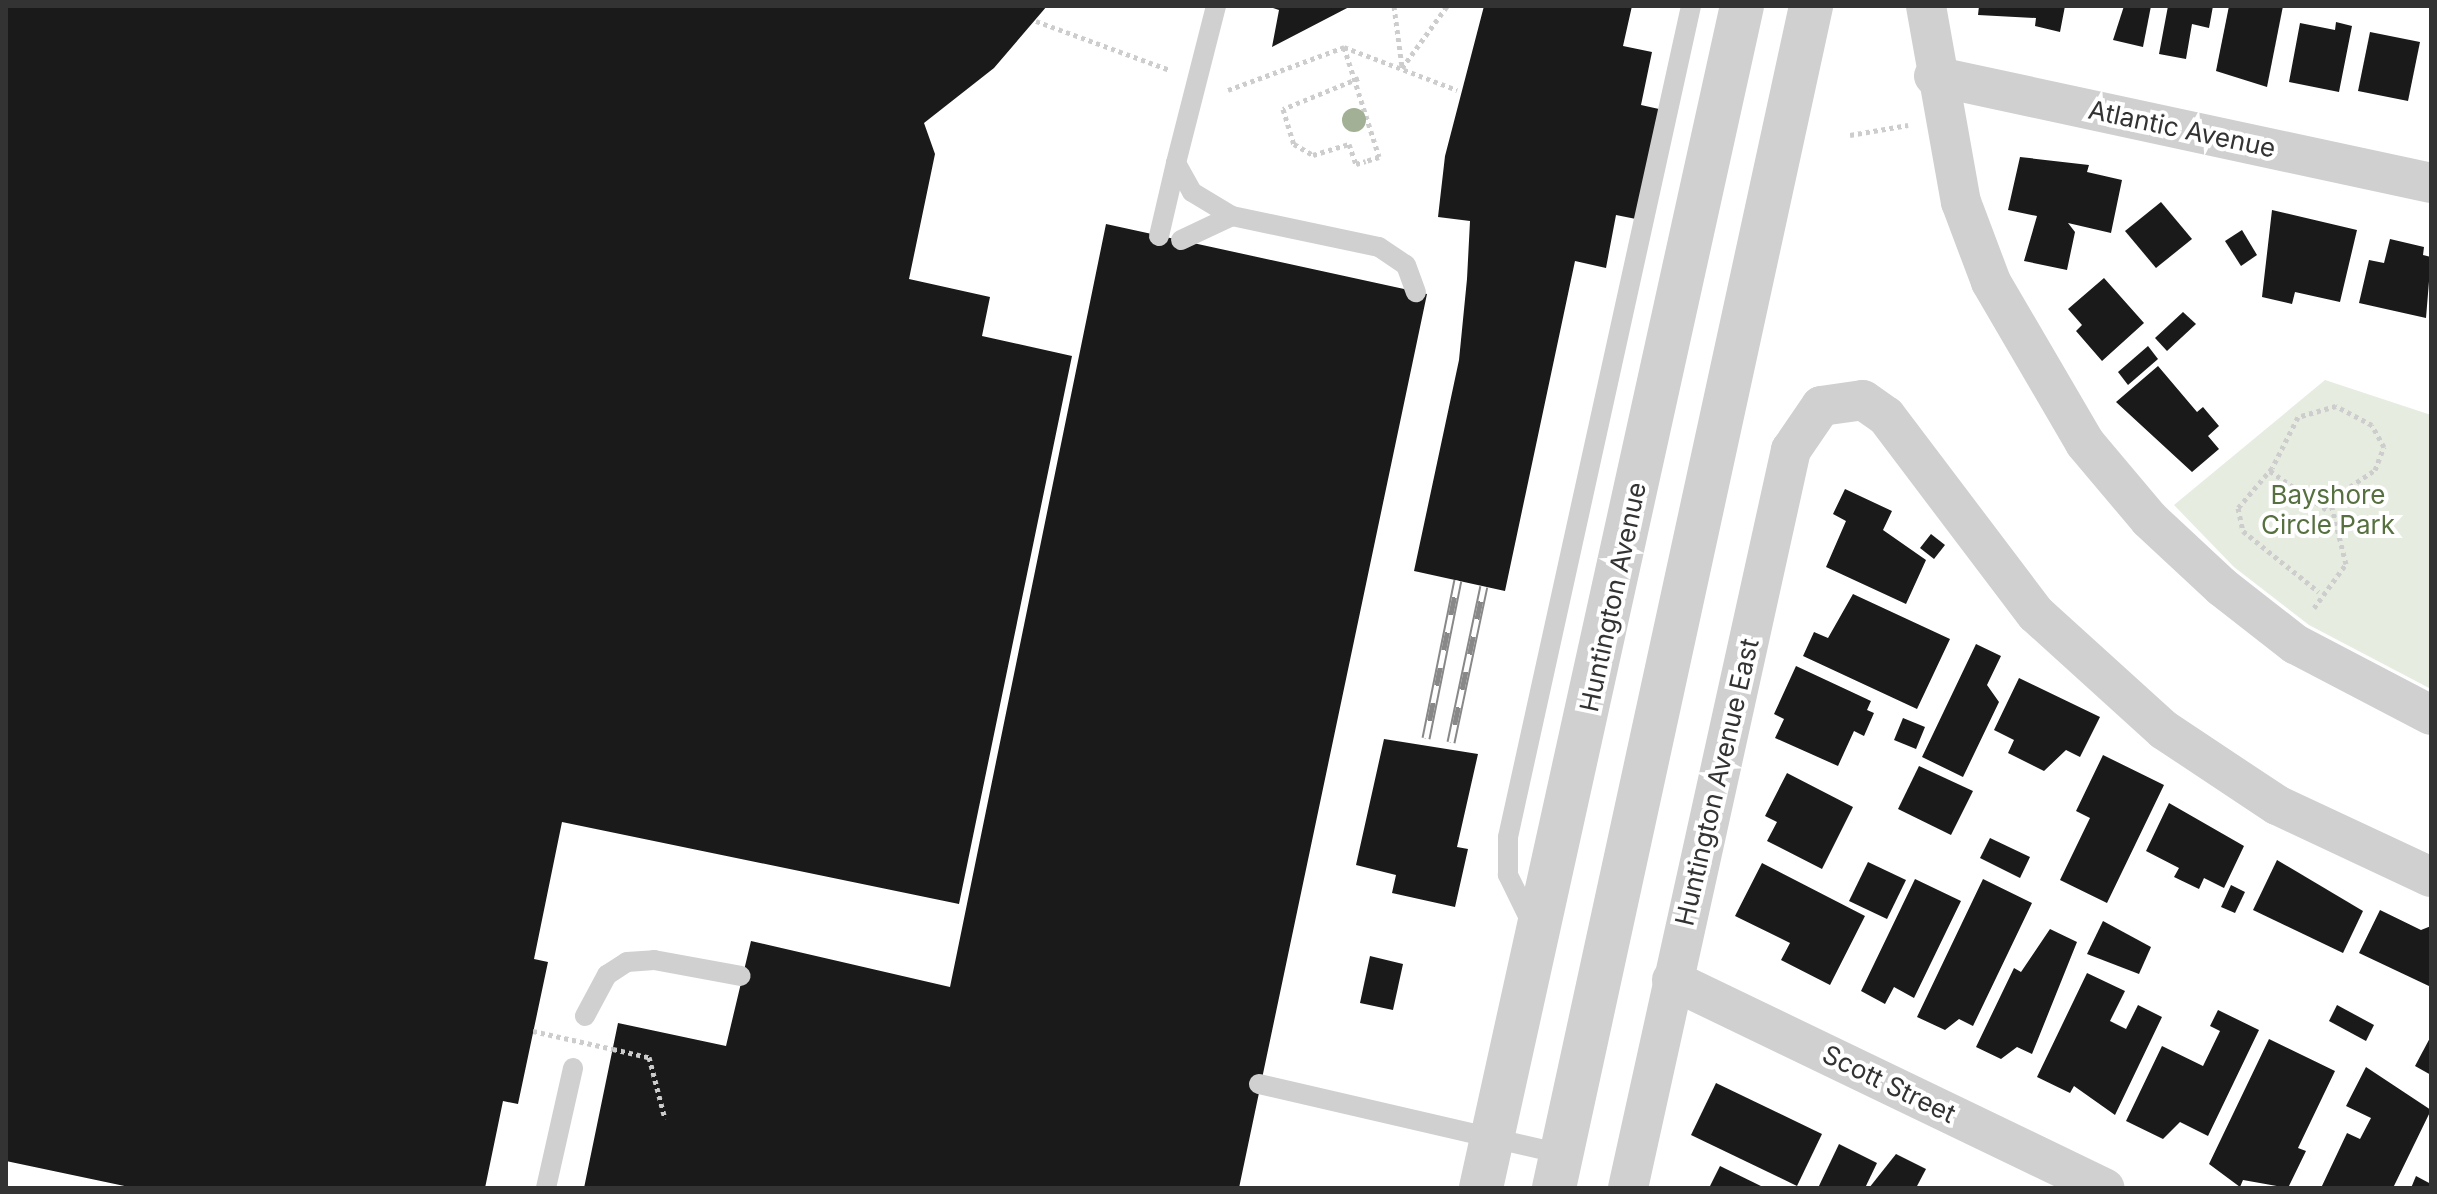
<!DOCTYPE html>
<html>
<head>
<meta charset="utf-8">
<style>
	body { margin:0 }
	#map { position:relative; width:2437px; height:1194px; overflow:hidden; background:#fff; font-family:Inter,sans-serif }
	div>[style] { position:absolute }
	.green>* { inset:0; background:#e6ecdf }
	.building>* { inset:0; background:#1a1a1a }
	.path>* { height:5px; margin-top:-2.5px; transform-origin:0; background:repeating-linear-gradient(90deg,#cdcdcd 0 4px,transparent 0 8px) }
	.service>* { height:20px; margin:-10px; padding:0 10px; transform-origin:10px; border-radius:10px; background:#d0d0d0 }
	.minor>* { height:40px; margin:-20px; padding:0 20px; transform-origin:20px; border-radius:20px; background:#d0d0d0 }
	.tertiary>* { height:44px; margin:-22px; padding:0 22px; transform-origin:22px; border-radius:22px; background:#d0d0d0 }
	.rail>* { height:9px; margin-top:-4.5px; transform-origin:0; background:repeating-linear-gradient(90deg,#fff 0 18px,#888 0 36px); box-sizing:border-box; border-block:2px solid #888 }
	.path-bridge>* { height:5px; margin-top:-2.5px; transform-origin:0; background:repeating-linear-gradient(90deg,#cdcdcd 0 4px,transparent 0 8px) }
	.trees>* { width:24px; height:24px; margin:-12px; border-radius:50%; background:#a2b095 }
	span { translate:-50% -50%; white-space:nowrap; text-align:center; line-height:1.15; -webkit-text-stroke:8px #fff; paint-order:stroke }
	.street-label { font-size:26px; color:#333 }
	.park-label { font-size:26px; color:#56703f }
	.frame { position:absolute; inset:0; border:8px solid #333; pointer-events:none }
</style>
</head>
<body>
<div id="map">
	<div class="green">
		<i style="clip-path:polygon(2325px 380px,2431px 415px,2431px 689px,2309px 625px,2234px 567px,2174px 505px)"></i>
	</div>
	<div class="building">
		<i style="clip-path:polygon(6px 6px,1047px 6px,994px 68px,924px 123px,935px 154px,909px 279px,990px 297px,982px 336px,1072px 356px,959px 904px,562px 822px,534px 959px,548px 962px,518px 1104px,503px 1101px,485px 1188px,134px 1188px,6px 1161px)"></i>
		<i style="clip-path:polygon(1267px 6px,1351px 6px,1272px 47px,1279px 10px)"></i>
		<i style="clip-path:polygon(1484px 6px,1632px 6px,1623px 46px,1652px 52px,1641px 105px,1659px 109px,1636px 219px,1616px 215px,1606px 268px,1575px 261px,1505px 591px,1414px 571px,1459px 360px,1467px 279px,1470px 221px,1438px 217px,1445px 156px)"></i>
		<i style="clip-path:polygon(1979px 6px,2065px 6px,2060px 32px,2035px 26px,2036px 18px,1978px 15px)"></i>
		<i style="clip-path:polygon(2124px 6px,2151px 6px,2143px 47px,2113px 40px)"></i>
		<i style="clip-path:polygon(2168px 6px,2213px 6px,2209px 28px,2192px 24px,2186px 59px,2159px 54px)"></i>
		<i style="clip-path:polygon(2229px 6px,2283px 6px,2267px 87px,2216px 71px)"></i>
		<i style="clip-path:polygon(2336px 22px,2352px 26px,2339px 92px,2289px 82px,2300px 23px,2335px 30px)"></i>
		<i style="clip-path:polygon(2370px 32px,2420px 42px,2408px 101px,2358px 91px)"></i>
		<i style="clip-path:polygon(2020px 157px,2089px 165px,2087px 172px,2122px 180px,2111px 233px,2068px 223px,2075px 232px,2067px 270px,2024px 261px,2037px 216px,2008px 210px)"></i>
		<i style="clip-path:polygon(2161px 202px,2192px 239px,2156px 268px,2125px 231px)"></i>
		<i style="clip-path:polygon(2272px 210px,2357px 230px,2340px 302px,2295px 292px,2292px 304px,2262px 297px)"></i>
		<i style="clip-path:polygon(1106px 224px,1427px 294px,1239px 1188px,584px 1188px,618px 1023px,726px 1046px,751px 941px,950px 987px)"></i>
		<i style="clip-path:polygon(2242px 230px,2257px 255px,2241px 266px,2225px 241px)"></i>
		<i style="clip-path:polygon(2390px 239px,2424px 247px,2423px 255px,2431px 257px,2426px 318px,2359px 303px,2369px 260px,2384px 263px)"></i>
		<i style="clip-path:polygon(2104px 278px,2144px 323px,2102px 361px,2076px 331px,2082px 325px,2068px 309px)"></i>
		<i style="clip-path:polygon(2183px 312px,2196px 324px,2167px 351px,2155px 338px)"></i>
		<i style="clip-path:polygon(2148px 346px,2158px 359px,2128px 385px,2118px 372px)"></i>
		<i style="clip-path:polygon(2158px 366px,2197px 412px,2203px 407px,2219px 426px,2208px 436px,2219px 449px,2192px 472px,2116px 402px)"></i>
		<i style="clip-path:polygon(1845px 489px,1892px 511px,1883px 530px,1926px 560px,1906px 604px,1826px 567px,1846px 521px,1833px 514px)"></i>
		<i style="clip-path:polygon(1931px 534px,1945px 545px,1934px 559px,1920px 548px)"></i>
		<i style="clip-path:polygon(1853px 594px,1950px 639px,1917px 709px,1803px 656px,1814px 632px,1828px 638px)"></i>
		<i style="clip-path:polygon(1976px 644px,2001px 656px,1987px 685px,1999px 702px,1963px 777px,1922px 757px)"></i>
		<i style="clip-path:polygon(1796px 666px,1871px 701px,1867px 710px,1874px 713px,1864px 736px,1854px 731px,1838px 766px,1775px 738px,1784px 719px,1774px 714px)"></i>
		<i style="clip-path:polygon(2019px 678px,2100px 717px,2080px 757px,2066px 750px,2044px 771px,2008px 753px,2014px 740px,1994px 730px)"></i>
		<i style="clip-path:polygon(1903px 718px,1925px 727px,1916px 749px,1894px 740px)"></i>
		<i style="clip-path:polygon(1384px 739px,1478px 754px,1457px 847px,1468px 849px,1455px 907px,1392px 893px,1396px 875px,1356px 865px)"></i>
		<i style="clip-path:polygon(2103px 755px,2164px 785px,2107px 903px,2060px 880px,2090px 818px,2076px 811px)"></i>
		<i style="clip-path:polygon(1919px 766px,1973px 791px,1951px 835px,1898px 809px)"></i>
		<i style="clip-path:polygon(1787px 773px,1853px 807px,1822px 869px,1767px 841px,1777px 822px,1765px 816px)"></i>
		<i style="clip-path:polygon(2169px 803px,2244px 846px,2224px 888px,2204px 878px,2199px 889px,2174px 877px,2179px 868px,2146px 851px)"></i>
		<i style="clip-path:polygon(1990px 838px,2030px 857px,2020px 878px,1980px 858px)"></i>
		<i style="clip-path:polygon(2277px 860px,2363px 911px,2343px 953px,2253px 910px)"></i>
		<i style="clip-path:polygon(1868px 862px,1906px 880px,1887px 919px,1849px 901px)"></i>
		<i style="clip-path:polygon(1762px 863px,1865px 916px,1830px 985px,1781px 960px,1790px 943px,1735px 916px)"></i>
		<i style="clip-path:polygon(1915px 879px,1961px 901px,1914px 998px,1894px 987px,1885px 1004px,1861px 991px)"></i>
		<i style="clip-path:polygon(1983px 879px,2032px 903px,1973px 1026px,1959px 1019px,1945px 1030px,1917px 1017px)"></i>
		<i style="clip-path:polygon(2231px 885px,2245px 892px,2235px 913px,2221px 907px)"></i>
		<i style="clip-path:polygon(2380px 910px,2421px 930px,2431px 926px,2431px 987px,2359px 953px)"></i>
		<i style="clip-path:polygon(2103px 921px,2151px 947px,2139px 974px,2087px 954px)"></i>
		<i style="clip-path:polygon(2050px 929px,2077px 942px,2032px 1054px,2017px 1047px,2001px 1059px,1976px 1047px,2014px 968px,2021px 972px)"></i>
		<i style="clip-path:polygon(1370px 956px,1403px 964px,1393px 1010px,1360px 1003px)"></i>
		<i style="clip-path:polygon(2087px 973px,2125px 991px,2110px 1021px,2126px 1029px,2138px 1005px,2162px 1017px,2115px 1115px,2074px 1086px,2070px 1093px,2037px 1077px)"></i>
		<i style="clip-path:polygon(2337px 1005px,2374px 1025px,2366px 1041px,2329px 1021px)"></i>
		<i style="clip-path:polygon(2218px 1010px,2259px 1030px,2208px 1136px,2180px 1122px,2163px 1139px,2126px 1121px,2162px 1046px,2203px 1066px,2220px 1031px,2210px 1026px)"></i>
		<i style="clip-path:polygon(2431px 1036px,2431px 1075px,2415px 1066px)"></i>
		<i style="clip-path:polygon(2269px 1039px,2335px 1071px,2298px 1148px,2306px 1151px,2288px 1188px,2243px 1180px,2240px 1187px,2209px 1164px)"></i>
		<i style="clip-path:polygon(2366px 1067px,2431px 1110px,2393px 1188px,2321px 1188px,2347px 1133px,2360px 1139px,2371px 1118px,2346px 1106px)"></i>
		<i style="clip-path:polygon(1716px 1083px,1822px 1134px,1797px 1186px,1691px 1135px)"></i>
		<i style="clip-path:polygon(1839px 1144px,1877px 1163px,1865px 1188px,1818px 1188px)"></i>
		<i style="clip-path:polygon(1896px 1154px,1926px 1169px,1916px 1188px,1869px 1188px)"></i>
		<i style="clip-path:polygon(1720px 1166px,1765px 1188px,1709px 1188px)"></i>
		<i style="clip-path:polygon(2416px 1176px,2431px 1184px,2431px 1188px,2411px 1188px)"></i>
	</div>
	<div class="path">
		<i style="left:1394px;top:6px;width:62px;rotate:82.5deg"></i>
		<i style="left:1036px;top:21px;width:143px;rotate:20.1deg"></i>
		<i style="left:1344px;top:47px;width:115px;rotate:72.3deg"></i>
		<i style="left:1379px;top:157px;width:14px;rotate:163deg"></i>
		<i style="left:1402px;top:68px;width:77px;rotate:-54deg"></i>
		<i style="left:1359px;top:78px;width:82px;rotate:157.8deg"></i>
		<i style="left:1283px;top:109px;width:37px;rotate:73deg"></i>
		<i style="left:1294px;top:144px;width:22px;rotate:30deg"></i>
		<i style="left:1313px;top:155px;width:38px;rotate:-17deg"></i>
		<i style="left:1349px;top:144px;width:21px;rotate:71deg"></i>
		<i style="left:1356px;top:164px;width:10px;rotate:-17deg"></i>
		<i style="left:1228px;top:90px;width:124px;rotate:-20.3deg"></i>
		<i style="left:1344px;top:47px;width:121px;rotate:20.8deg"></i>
		<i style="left:1850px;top:135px;width:59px;rotate:-9.8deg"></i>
		<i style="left:2270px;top:471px;width:69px;rotate:34.4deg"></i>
		<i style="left:2314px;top:608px;width:54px;rotate:-54deg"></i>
		<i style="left:2346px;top:564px;width:66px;rotate:-104deg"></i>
		<i style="left:2330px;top:500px;width:54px;rotate:-33.7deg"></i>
		<i style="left:2375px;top:470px;width:25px;rotate:-69deg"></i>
		<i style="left:2384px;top:447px;width:25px;rotate:-119deg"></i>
		<i style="left:2372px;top:425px;width:41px;rotate:-152.2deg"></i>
		<i style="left:2336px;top:406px;width:40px;rotate:164deg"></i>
		<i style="left:2298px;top:417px;width:57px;rotate:117deg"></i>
		<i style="left:2272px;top:468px;width:52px;rotate:130.4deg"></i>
		<i style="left:2238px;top:508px;width:24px;rotate:78deg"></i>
		<i style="left:2243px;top:531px;width:97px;rotate:38.8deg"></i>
		<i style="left:613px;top:1049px;width:37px;rotate:13deg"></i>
		<i style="left:649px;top:1057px;width:64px;rotate:75.5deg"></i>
	</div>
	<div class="service">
		<i style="left:1216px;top:6px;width:162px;rotate:104.3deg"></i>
		<i style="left:1176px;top:163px;width:33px;rotate:61deg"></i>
		<i style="left:1192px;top:192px;width:47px;rotate:31deg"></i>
		<i style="left:1232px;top:216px;width:150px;rotate:11.9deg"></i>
		<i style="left:1379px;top:247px;width:32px;rotate:34deg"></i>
		<i style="left:1406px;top:265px;width:29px;rotate:70deg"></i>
		<i style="left:1159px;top:236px;width:75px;rotate:-76.9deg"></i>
		<i style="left:1181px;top:240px;width:56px;rotate:-25.2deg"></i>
		<i style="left:1532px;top:924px;width:55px;rotate:-116.1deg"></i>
		<i style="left:1508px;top:875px;width:38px;rotate:-90deg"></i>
		<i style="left:1508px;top:837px;width:851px;rotate:-77.58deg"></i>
		<i style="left:585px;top:1016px;width:47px;rotate:-61.8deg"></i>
		<i style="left:607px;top:975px;width:24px;rotate:-33deg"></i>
		<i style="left:627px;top:962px;width:27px;rotate:-4deg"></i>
		<i style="left:654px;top:960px;width:88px;rotate:10.4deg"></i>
		<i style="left:1259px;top:1084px;width:311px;rotate:13deg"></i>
		<i style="left:546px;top:1188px;width:123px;rotate:-77.3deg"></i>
	</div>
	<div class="minor">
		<i style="left:1926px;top:6px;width:199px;rotate:79.9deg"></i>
		<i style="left:1961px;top:202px;width:85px;rotate:69.4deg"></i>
		<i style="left:1991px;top:282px;width:186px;rotate:59.7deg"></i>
		<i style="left:2085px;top:443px;width:99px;rotate:49.9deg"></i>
		<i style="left:2149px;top:519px;width:100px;rotate:43deg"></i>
		<i style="left:2222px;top:587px;width:93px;rotate:38deg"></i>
		<i style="left:2295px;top:644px;width:153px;rotate:27.6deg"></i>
		<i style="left:1934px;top:76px;width:508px;rotate:12.15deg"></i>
		<i style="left:1672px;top:980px;width:480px;rotate:25.7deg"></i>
		<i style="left:1628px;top:1188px;width:756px;rotate:-77.55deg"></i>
		<i style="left:1791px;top:450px;width:53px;rotate:-55.7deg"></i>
		<i style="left:1821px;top:406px;width:42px;rotate:-8.1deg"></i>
		<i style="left:1863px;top:400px;width:28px;rotate:35deg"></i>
		<i style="left:1886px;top:416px;width:248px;rotate:52.9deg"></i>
		<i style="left:2036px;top:614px;width:173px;rotate:42.2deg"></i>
		<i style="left:2164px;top:730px;width:136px;rotate:33.6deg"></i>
		<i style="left:2277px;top:805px;width:170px;rotate:25.1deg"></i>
	</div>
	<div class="tertiary">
		<i style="left:1481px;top:1188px;width:1210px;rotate:-77.55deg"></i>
		<i style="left:1554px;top:1188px;width:1210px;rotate:-77.73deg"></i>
	</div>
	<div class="rail">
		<i style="left:1426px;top:738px;width:161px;rotate:-78.6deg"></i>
		<i style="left:1451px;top:742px;width:159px;rotate:-78.1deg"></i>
	</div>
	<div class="path-bridge">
		<i style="left:533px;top:1031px;width:82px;rotate:12.7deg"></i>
	</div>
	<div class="trees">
		<i style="left:1354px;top:120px"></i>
	</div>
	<div class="street-label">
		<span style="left:2182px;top:129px;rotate:12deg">Atlantic Avenue</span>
		<span style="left:1613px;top:597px;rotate:-78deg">Huntington Avenue</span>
		<span style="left:1717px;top:782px;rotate:-77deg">Huntington Avenue East</span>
		<span style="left:1889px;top:1084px;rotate:26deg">Scott Street</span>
	</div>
	<div class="park-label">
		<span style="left:2328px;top:510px">Bayshore<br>Circle Park</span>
	</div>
	<div class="frame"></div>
</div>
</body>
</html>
